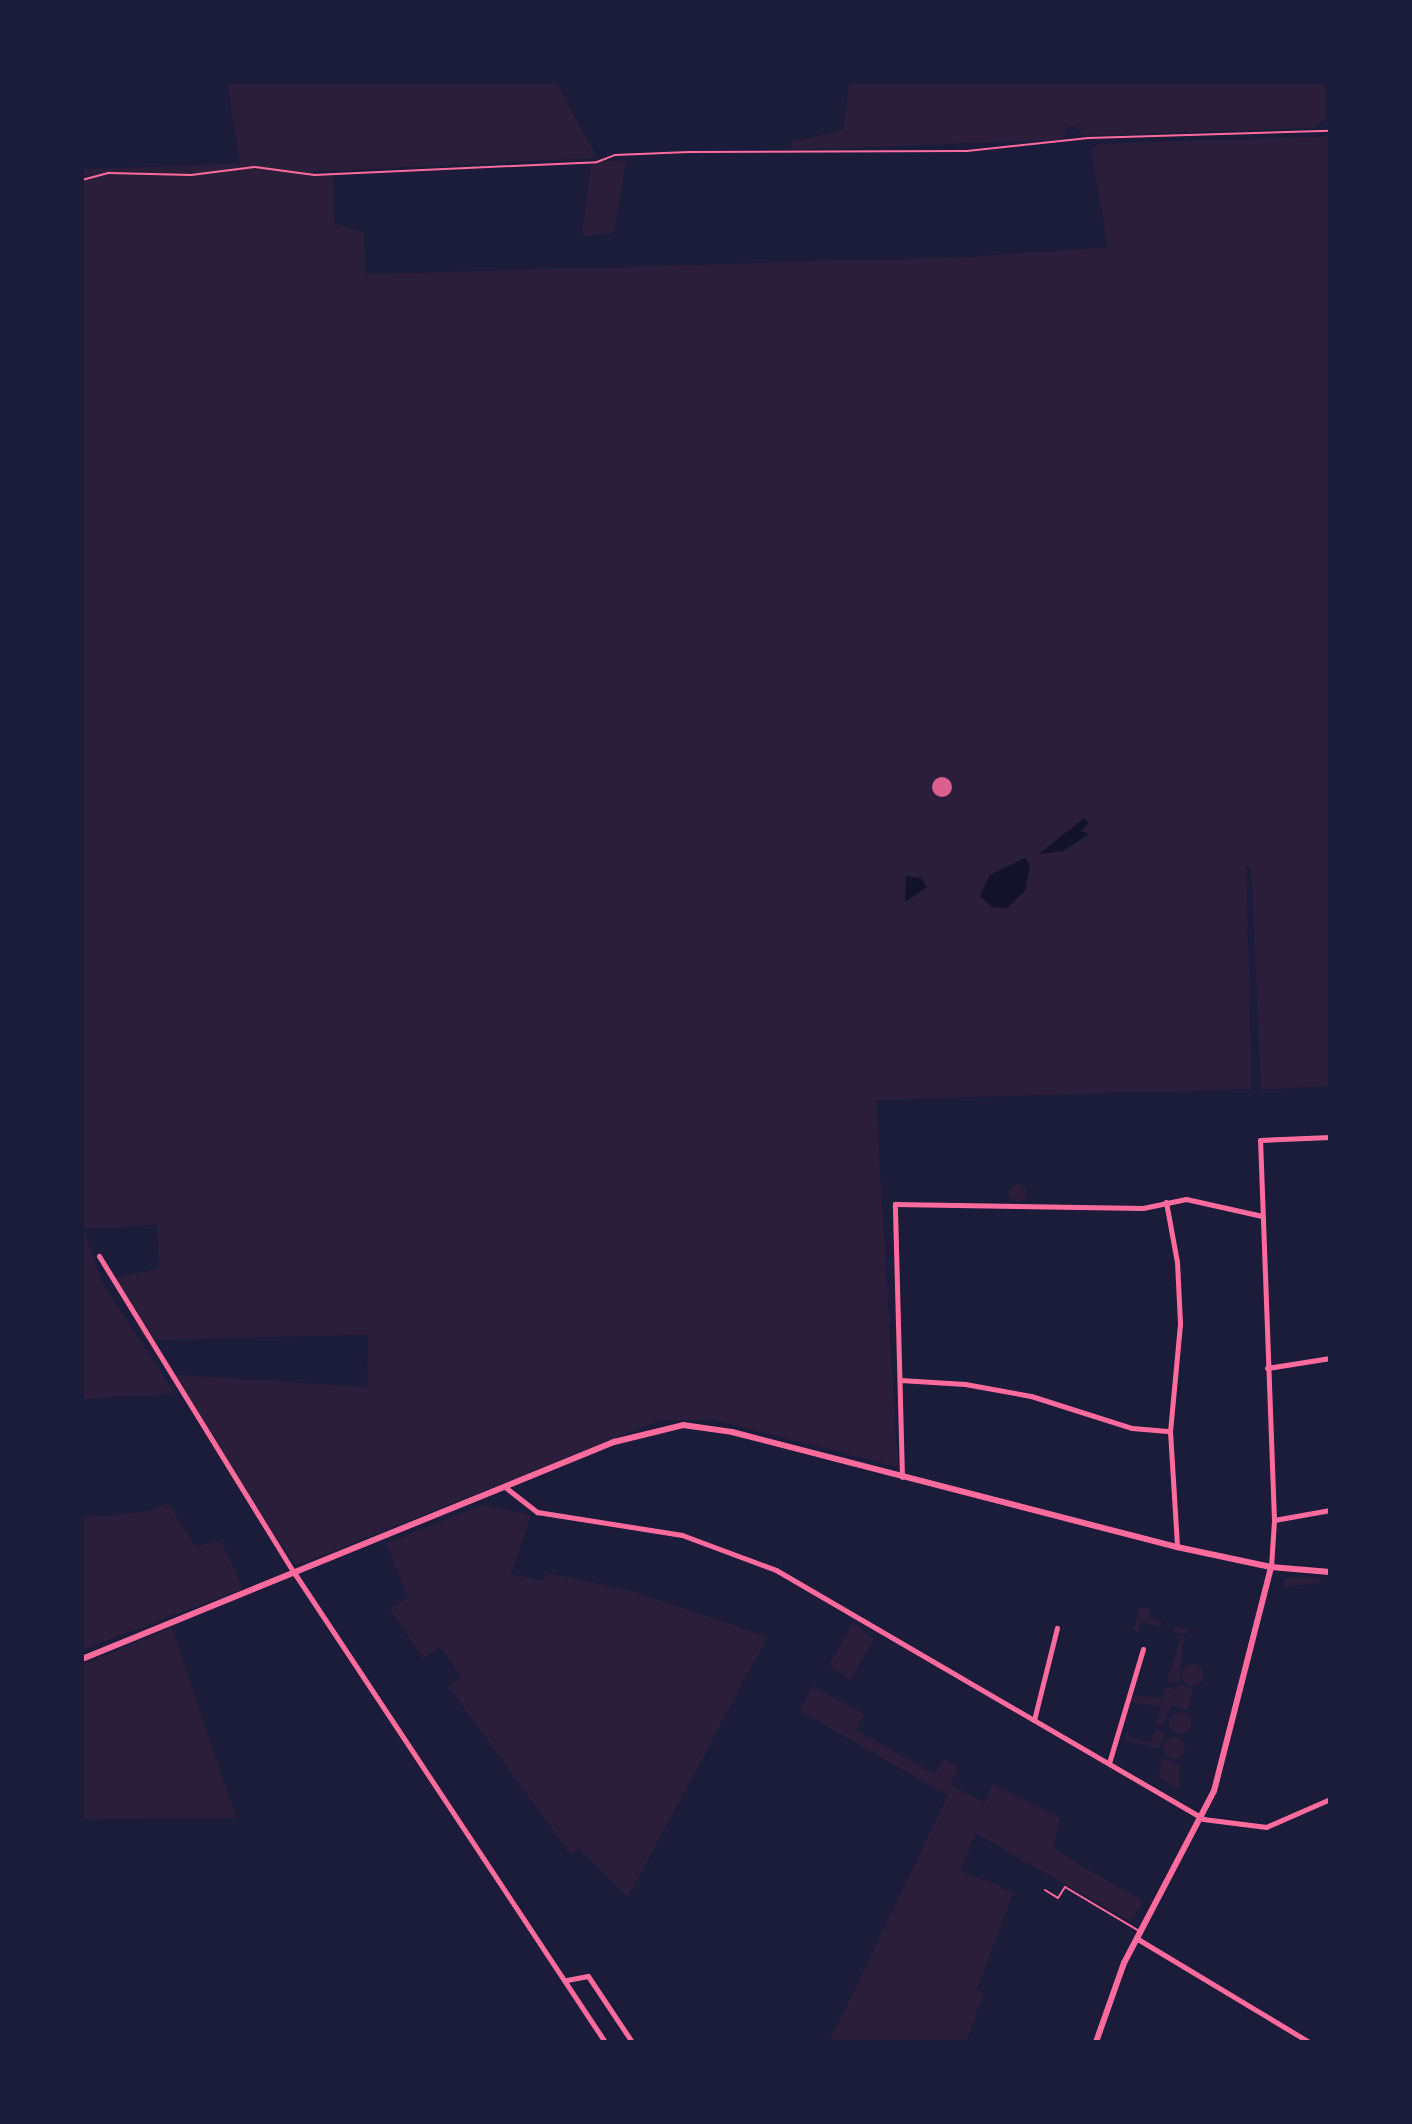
<!DOCTYPE html>
<html>
<head>
<meta charset="utf-8">
<style>
	body { margin:0 }
	#map { position:relative; width:1412px; height:2124px; overflow:hidden; background:#1b1b3a; font-family:"Varela Round",sans-serif }
	div>[style] { position:absolute }
	.green>* { inset:0; background:#2a1e3b }
	.round { border-radius:50% }
	.water>* { inset:0; background:#12122b }
	.building>* { inset:0; background:#dd5f8e }
	.path>* { height:2px; margin:-1px; padding:0 1px; transform-origin:1px; border-radius:1px; background:#ff6b9d }
	.service>* { height:2px; margin:-1px; padding:0 1px; transform-origin:1px; border-radius:1px; background:#ff6b9d }
	.minor>* { height:5px; margin:-2.5px; padding:0 2.5px; transform-origin:2.5px; border-radius:2.5px; background:#ff6b9d }
	.tertiary>* { height:6px; margin:-3px; padding:0 3px; transform-origin:3px; border-radius:3px; background:#ff6b9d }
	span { translate:-50% -50%; white-space:nowrap; text-align:center; line-height:1.15; -webkit-text-stroke:6px #1b1b3a; paint-order:stroke }
	.frame { position:absolute; inset:0; border:84px solid #1b1b3a; pointer-events:none }
</style>
</head>
<body>
<div id="map">
	<div class="green">
		<i style="clip-path:polygon(227px 82px,556px 82px,597px 158px,309px 172px,333px 174px,334px 223px,364px 232px,365px 274px,964px 257px,1108px 247px,1091px 150px,1097px 144px,1330px 136px,1330px 1086px,1261px 1090px,1251px 867px,1246px 866px,1252px 1089px,876px 1100px,898px 1467px,714px 1420px,658px 1421px,296px 1566px,168px 1374px,367px 1387px,368px 1335px,145px 1340px,113px 1278px,159px 1269px,157px 1225px,84px 1229px,101px 1281px,175px 1394px,82px 1399px,82px 169px,240px 164px)"></i>
		<i style="clip-path:polygon(850px 82px,1325px 82px,1326px 118px,1314px 128px,1083px 136px,1076px 126px,1068px 126px,1062px 140px,791px 150px,792px 142px,843px 130px)"></i>
		<i style="clip-path:polygon(626px 160px,614px 233px,582px 236px,591px 162px)"></i>
		<i class="round" style="left:1009px;top:1184px;width:18px;height:18px"></i>
		<i style="clip-path:polygon(168px 1503px,195px 1546px,221px 1541px,243px 1589px,82px 1650px,82px 1518px,150px 1511px)"></i>
		<i style="clip-path:polygon(483px 1505px,531px 1515px,511px 1574px,543px 1581px,547px 1573px,632px 1591px,768px 1636px,628px 1897px,579px 1848px,571px 1855px,448px 1686px,461px 1677px,441px 1647px,423px 1658px,390px 1609px,408px 1597px,386px 1543px)"></i>
		<i style="clip-path:polygon(1294px 1577px,1319px 1578px,1320px 1583px,1283px 1587px,1286px 1578px)"></i>
		<i style="clip-path:polygon(1140px 1607px,1151px 1610px,1150px 1618px,1162px 1622px,1160px 1628px,1141px 1621px,1138px 1632px,1133px 1630px)"></i>
		<i style="clip-path:polygon(853px 1622px,874px 1639px,851px 1679px,829px 1666px)"></i>
		<i style="clip-path:polygon(1175px 1626px,1190px 1630px,1184px 1635px,1179px 1683px,1167px 1681px,1182px 1634px,1174px 1632px)"></i>
		<i style="clip-path:polygon(172px 1627px,236px 1818px,82px 1819px,82px 1665px)"></i>
		<i class="round" style="left:1182px;top:1664px;width:22px;height:22px"></i>
		<i style="clip-path:polygon(1178px 1684px,1193px 1688px,1188px 1710px,1172px 1706px,1162px 1725px,1156px 1724px,1160px 1706px,1132px 1703px,1134px 1695px,1163px 1698px,1166px 1687px,1176px 1689px)"></i>
		<i style="clip-path:polygon(813px 1686px,864px 1714px,856px 1730px,935px 1774px,945px 1759px,959px 1768px,951px 1784px,985px 1803px,992px 1784px,1060px 1818px,1053px 1849px,1143px 1901px,1131px 1922px,975px 1833px,961px 1871px,1014px 1892px,977px 1989px,984px 1993px,966px 2042px,829px 2042px,948px 1796px,800px 1711px)"></i>
		<i class="round" style="left:1169px;top:1712px;width:22px;height:22px"></i>
		<i style="clip-path:polygon(1127px 1729px,1130px 1738px,1151px 1743px,1154px 1730px,1165px 1732px,1162px 1745px,1158px 1748px,1125px 1740px)"></i>
		<i class="round" style="left:1163px;top:1737px;width:22px;height:22px"></i>
		<i style="clip-path:polygon(1162px 1758px,1180px 1764px,1179px 1789px,1158px 1778px)"></i>
	</div>
	<div class="water">
		<i style="clip-path:polygon(1084px 818px,1089px 823px,1081px 831px,1089px 834px,1063px 851px,1039px 854px)"></i>
		<i style="clip-path:polygon(1025px 858px,1030px 865px,1025px 891px,1007px 908px,992px 907px,980px 896px,990px 875px)"></i>
		<i style="clip-path:polygon(906px 876px,921px 878px,927px 887px,905px 902px)"></i>
	</div>
	<div class="building">
		<i class="round" style="left:932px;top:777px;width:20px;height:20px"></i>
	</div>
	<div class="path">
		<i style="left:1329px;top:82px;width:31px;rotate:88deg"></i>
		<i style="left:82px;top:180px;width:28px;rotate:-15deg"></i>
		<i style="left:109px;top:173px;width:82px;rotate:1.4deg"></i>
		<i style="left:191px;top:175px;width:64px;rotate:-7.1deg"></i>
		<i style="left:255px;top:167px;width:60px;rotate:7.7deg"></i>
		<i style="left:314px;top:175px;width:283px;rotate:-2.6deg"></i>
		<i style="left:597px;top:162px;width:19px;rotate:-21deg"></i>
		<i style="left:615px;top:155px;width:74px;rotate:-2.3deg"></i>
		<i style="left:689px;top:152px;width:278px;rotate:-0.2deg"></i>
		<i style="left:967px;top:151px;width:122px;rotate:-6.1deg"></i>
		<i style="left:1088px;top:138px;width:242px;rotate:-1.7deg"></i>
	</div>
	<div class="service">
		<i style="left:1045px;top:1890px;width:15px;rotate:32deg"></i>
		<i style="left:1058px;top:1898px;width:13px;rotate:-58deg"></i>
		<i style="left:1065px;top:1887px;width:86px;rotate:30.7deg"></i>
	</div>
	<div class="minor">
		<i style="left:1166px;top:1202px;width:61px;rotate:79.6deg"></i>
		<i style="left:1177px;top:1262px;width:62px;rotate:87.2deg"></i>
		<i style="left:1180px;top:1324px;width:107px;rotate:95.3deg"></i>
		<i style="left:1170px;top:1431px;width:116px;rotate:86.5deg"></i>
		<i style="left:99px;top:1256px;width:374px;rotate:58.4deg"></i>
		<i style="left:295px;top:1574px;width:561px;rotate:56.48deg"></i>
		<i style="left:1267px;top:1368px;width:64px;rotate:-9deg"></i>
		<i style="left:900px;top:1380px;width:65px;rotate:3.5deg"></i>
		<i style="left:965px;top:1384px;width:67px;rotate:10.3deg"></i>
		<i style="left:1031px;top:1396px;width:106px;rotate:17.6deg"></i>
		<i style="left:1132px;top:1428px;width:38px;rotate:5deg"></i>
		<i style="left:902px;top:1477px;width:273px;rotate:-91.5deg"></i>
		<i style="left:895px;top:1204px;width:248px;rotate:0.9deg"></i>
		<i style="left:1143px;top:1208px;width:44px;rotate:-11.8deg"></i>
		<i style="left:1186px;top:1199px;width:78px;rotate:12.6deg"></i>
		<i style="left:505px;top:1487px;width:41px;rotate:38deg"></i>
		<i style="left:537px;top:1512px;width:147px;rotate:9deg"></i>
		<i style="left:682px;top:1535px;width:100px;rotate:20.4deg"></i>
		<i style="left:776px;top:1570px;width:494px;rotate:30.2deg"></i>
		<i style="left:1203px;top:1819px;width:64px;rotate:7.2deg"></i>
		<i style="left:1266px;top:1827px;width:70px;rotate:-23.6deg"></i>
		<i style="left:1274px;top:1520px;width:57px;rotate:-10.1deg"></i>
		<i style="left:1271px;top:1567px;width:47px;rotate:-86.3deg"></i>
		<i style="left:1274px;top:1520px;width:380px;rotate:-92.1deg"></i>
		<i style="left:1260px;top:1140px;width:70px;rotate:-2.5deg"></i>
		<i style="left:1034px;top:1720px;width:95px;rotate:-76deg"></i>
		<i style="left:1109px;top:1763px;width:119px;rotate:-73.4deg"></i>
		<i style="left:1136px;top:1938px;width:202px;rotate:31deg"></i>
		<i style="left:567px;top:1980px;width:21px;rotate:-11deg"></i>
		<i style="left:588px;top:1976px;width:79px;rotate:56.3deg"></i>
	</div>
	<div class="tertiary">
		<i style="left:82px;top:1659px;width:575px;rotate:-22.19deg"></i>
		<i style="left:614px;top:1442px;width:71px;rotate:-13.8deg"></i>
		<i style="left:683px;top:1425px;width:49px;rotate:8.1deg"></i>
		<i style="left:732px;top:1432px;width:460px;rotate:14.5deg"></i>
		<i style="left:1177px;top:1547px;width:96px;rotate:12deg"></i>
		<i style="left:1271px;top:1567px;width:59px;rotate:4.8deg"></i>
		<i style="left:1096px;top:2042px;width:84px;rotate:-70.5deg"></i>
		<i style="left:1124px;top:1963px;width:194px;rotate:-62.4deg"></i>
		<i style="left:1214px;top:1791px;width:231px;rotate:-75.7deg"></i>
	</div>
	<div class="frame"></div>
</div>
</body>
</html>
